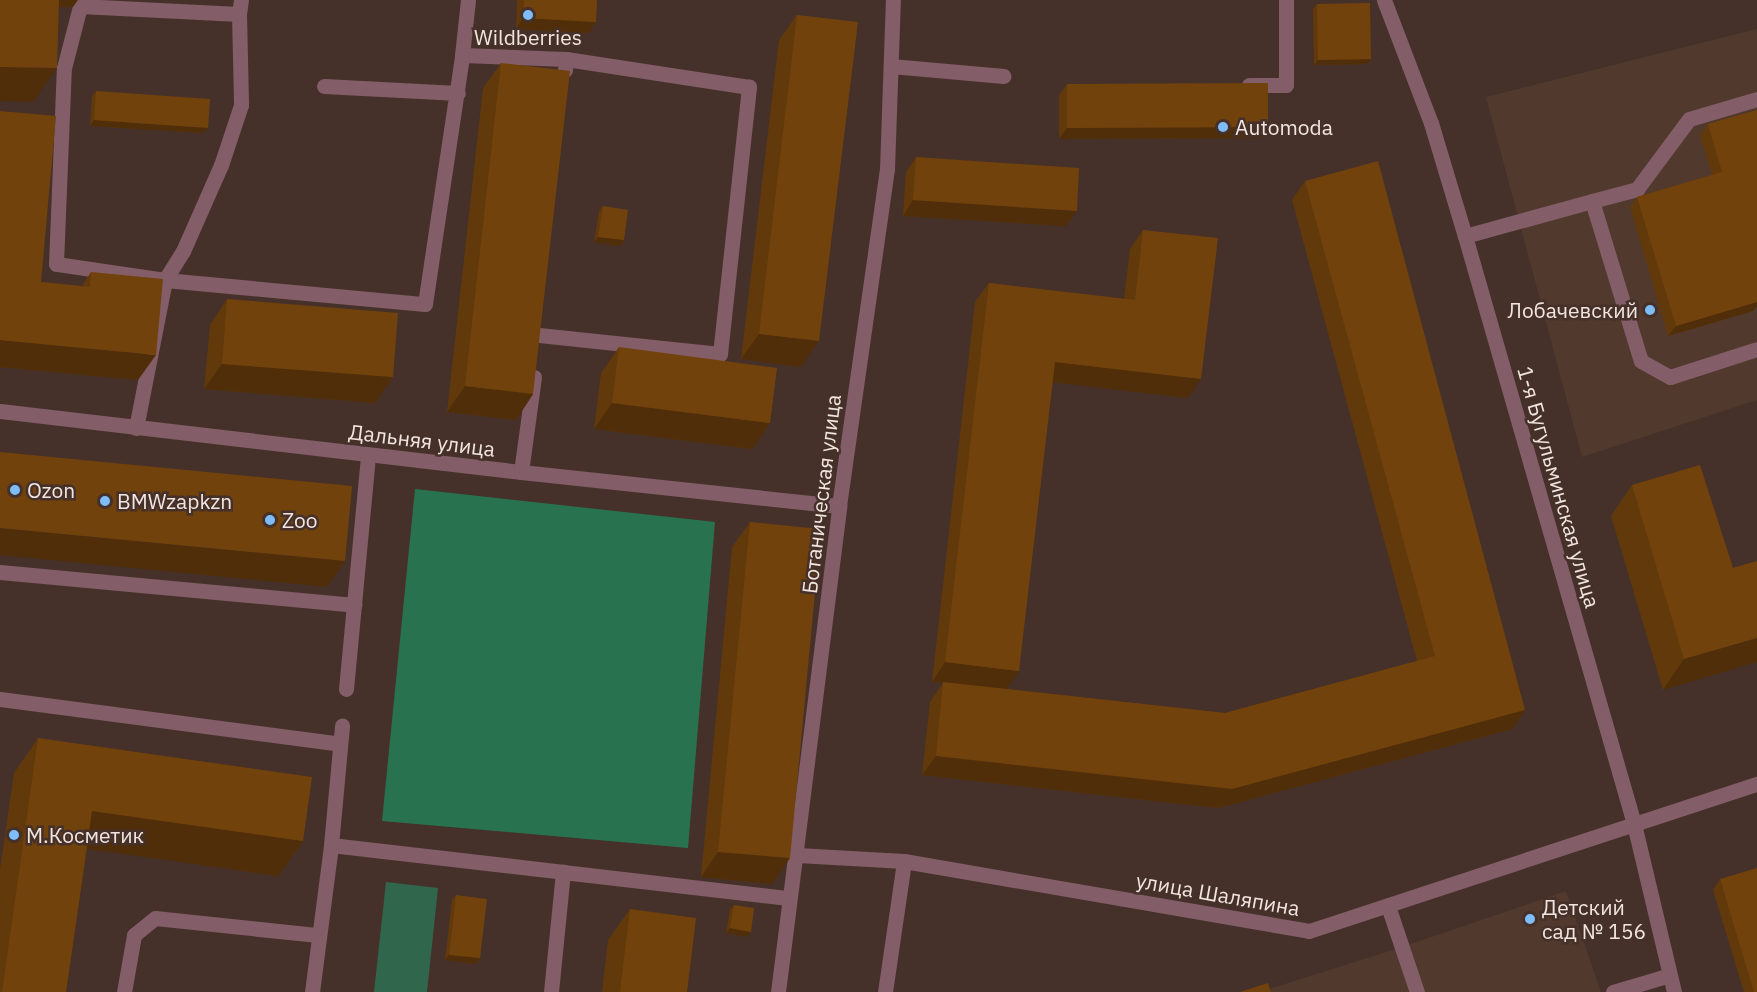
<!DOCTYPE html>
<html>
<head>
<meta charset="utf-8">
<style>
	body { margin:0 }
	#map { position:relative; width:1757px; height:992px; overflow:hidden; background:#453129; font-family:"IBM Plex Sans",sans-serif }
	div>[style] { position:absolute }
	.built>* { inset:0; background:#51392d }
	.green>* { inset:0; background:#30674c }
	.forest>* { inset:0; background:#287250 }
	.minor>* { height:15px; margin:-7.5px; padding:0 7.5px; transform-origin:7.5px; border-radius:7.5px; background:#835d67 }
	.wall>* { inset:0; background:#62390b }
	.shaded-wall>* { inset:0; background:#502e09 }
	.building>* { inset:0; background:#72420d }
	.dots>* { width:16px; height:16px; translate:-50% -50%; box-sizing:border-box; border:3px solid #453129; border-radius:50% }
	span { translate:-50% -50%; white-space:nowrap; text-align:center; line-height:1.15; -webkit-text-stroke:5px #453129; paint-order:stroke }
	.poi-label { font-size:21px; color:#f2e5e0 }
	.left { translate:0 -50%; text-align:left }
	.right { translate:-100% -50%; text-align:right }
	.street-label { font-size:21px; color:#f2e5e0 }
</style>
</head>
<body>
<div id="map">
	<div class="built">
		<i style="clip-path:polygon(1757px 29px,1757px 400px,1582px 457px,1486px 97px)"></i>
		<i style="clip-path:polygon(1566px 891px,1601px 992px,1260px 992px,1402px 947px)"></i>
	</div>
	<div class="green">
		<i style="clip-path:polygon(386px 882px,438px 888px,427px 992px,374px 992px)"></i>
	</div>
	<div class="forest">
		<i style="clip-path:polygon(415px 489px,715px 522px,688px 848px,382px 821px)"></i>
	</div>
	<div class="minor">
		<i style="left:468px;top:0;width:55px;rotate:96.2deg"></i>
		<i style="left:462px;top:55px;width:104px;rotate:2.2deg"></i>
		<i style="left:566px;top:59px;width:11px;rotate:95deg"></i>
		<i style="left:1384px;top:0;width:132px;rotate:69.1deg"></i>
		<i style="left:1431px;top:123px;width:118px;rotate:73.3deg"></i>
		<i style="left:1465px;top:236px;width:612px;rotate:73.96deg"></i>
		<i style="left:1634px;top:824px;width:173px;rotate:76.6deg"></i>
		<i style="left:239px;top:14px;width:91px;rotate:88.7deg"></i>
		<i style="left:241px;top:105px;width:63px;rotate:108.4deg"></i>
		<i style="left:221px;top:165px;width:94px;rotate:113.8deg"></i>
		<i style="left:183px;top:251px;width:34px;rotate:122deg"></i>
		<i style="left:165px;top:280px;width:110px;rotate:-171.6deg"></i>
		<i style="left:56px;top:264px;width:196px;rotate:-87.7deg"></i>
		<i style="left:64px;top:68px;width:64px;rotate:-75.5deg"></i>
		<i style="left:80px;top:6px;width:159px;rotate:2.9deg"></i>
		<i style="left:239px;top:14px;width:14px;rotate:-82deg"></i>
		<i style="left:891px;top:66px;width:113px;rotate:5.1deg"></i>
		<i style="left:1249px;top:85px;width:37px"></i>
		<i style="left:1286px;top:85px;width:85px;rotate:-90deg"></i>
		<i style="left:324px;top:86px;width:134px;rotate:3deg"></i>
		<i style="left:1592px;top:201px;width:47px;rotate:-14.9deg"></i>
		<i style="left:1637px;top:189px;width:87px;rotate:-53.4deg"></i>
		<i style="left:1689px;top:119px;width:71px;rotate:-16.4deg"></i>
		<i style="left:1465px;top:236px;width:132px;rotate:-15.4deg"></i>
		<i style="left:1592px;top:201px;width:167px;rotate:73deg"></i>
		<i style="left:1641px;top:361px;width:33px;rotate:29deg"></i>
		<i style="left:1670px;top:377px;width:91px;rotate:-17.8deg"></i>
		<i style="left:539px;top:335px;width:182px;rotate:6deg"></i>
		<i style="left:720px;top:354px;width:269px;rotate:-83.8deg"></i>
		<i style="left:749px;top:87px;width:185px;rotate:-171.3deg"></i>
		<i style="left:0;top:411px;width:525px;rotate:6.68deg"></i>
		<i style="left:521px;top:472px;width:320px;rotate:6.1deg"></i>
		<i style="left:136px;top:428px;width:151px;rotate:-78.9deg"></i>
		<i style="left:165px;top:280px;width:261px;rotate:5.3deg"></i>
		<i style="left:425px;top:304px;width:252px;rotate:-81.5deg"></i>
		<i style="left:521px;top:472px;width:96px;rotate:-82.2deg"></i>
		<i style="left:0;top:572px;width:356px;rotate:5.3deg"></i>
		<i style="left:346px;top:689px;width:235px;rotate:-84.6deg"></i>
		<i style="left:0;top:699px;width:343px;rotate:7.5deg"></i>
		<i style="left:331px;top:845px;width:234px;rotate:6.6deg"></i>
		<i style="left:797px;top:855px;width:107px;rotate:3.2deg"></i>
		<i style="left:904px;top:861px;width:411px;rotate:9.8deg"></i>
		<i style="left:1309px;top:931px;width:472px;rotate:-18.2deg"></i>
		<i style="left:1388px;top:906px;width:91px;rotate:71.4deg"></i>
		<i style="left:124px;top:992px;width:58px;rotate:-80deg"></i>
		<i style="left:134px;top:935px;width:27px;rotate:-39deg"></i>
		<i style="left:155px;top:918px;width:164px;rotate:6deg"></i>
		<i style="left:312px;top:992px;width:148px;rotate:-82.6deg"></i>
		<i style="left:331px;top:845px;width:120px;rotate:-84.7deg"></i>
		<i style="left:551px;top:992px;width:121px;rotate:-84.3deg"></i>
		<i style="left:563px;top:872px;width:227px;rotate:6.6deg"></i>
		<i style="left:778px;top:992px;width:490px;rotate:-82.8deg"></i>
		<i style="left:839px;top:506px;width:340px;rotate:-81.9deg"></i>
		<i style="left:887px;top:169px;width:169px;rotate:-88deg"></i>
		<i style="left:885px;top:992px;width:132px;rotate:-81.7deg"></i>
		<i style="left:1613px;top:992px;width:59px;rotate:-16.6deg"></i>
	</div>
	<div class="wall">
		<i style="clip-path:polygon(517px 0,597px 0,596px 22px,589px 33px,516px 29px)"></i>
		<i style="clip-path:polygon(1317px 4px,1367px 64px,1314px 65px,1313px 9px)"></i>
		<i style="clip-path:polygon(797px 15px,801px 367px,741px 359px,779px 40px)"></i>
		<i style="clip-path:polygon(501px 63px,533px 394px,516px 420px,447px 412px,483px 88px)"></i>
		<i style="clip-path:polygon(1067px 84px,1261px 138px,1059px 139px,1059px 95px)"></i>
		<i style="clip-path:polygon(96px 91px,204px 133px,90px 126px,92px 96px)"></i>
		<i style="clip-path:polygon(1757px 110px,1753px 311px,1668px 336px,1630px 207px,1637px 197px,1712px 175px,1700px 135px,1708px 124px)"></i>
		<i style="clip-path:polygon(0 111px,41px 282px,82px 286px,91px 272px,138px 380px,0 367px)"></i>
		<i style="clip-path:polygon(916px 157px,1066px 226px,903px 216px,906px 172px)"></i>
		<i style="clip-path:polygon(1305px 181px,1525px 710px,1512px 729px,1218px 808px,922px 775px,930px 702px,943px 683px,932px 682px,975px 302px,989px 283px,1124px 299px,1130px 249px,1143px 230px,1188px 398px,1053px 382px,1007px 689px,1225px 713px,1417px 661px,1292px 200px)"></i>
		<i style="clip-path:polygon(603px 206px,624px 240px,620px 246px,594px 242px,599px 211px)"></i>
		<i style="clip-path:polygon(227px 299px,393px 377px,375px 403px,204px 389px,210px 325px)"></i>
		<i style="clip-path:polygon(619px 347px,770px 423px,752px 449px,594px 429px,601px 373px)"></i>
		<i style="clip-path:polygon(1632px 485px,1733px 568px,1757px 561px,1663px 690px,1611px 516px)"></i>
		<i style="clip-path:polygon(750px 522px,772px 884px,701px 877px,732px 547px)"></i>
		<i style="clip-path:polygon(38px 738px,303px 841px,278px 876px,87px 848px,66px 992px,0 992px,0 869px,14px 773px)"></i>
		<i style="clip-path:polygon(1720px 879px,1757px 992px,1744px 992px,1713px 890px)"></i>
		<i style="clip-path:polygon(456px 895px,480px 958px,476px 964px,445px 960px,452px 900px)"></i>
		<i style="clip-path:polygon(734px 905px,747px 937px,726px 933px,730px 910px)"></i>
		<i style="clip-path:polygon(630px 909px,687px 992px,602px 992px,608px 940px)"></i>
	</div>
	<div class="shaded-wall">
		<i style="clip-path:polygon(40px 0,78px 0,73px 7px,35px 7px)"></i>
		<i style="clip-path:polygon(523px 18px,596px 22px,589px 33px,516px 29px)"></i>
		<i style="clip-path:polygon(1371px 59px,1367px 64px,1314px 65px,1318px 60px)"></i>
		<i style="clip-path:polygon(0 67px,57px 68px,33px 102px,0 101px)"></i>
		<i style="clip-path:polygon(94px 120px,208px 128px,204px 133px,90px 126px)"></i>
		<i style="clip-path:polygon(1268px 127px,1261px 138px,1059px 139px,1067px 128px)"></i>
		<i style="clip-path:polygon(913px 200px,1077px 211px,1066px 226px,903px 216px)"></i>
		<i style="clip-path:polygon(598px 237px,624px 240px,620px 246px,594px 242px)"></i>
		<i style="clip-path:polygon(1757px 302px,1757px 306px,1753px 311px,1668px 336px,1676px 326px)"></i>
		<i style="clip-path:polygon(759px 334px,819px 341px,801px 367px,741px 359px)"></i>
		<i style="clip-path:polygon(0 340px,156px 355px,138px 380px,0 367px)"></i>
		<i style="clip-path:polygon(1055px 362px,1201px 379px,1188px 398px,1042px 381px)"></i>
		<i style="clip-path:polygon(222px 364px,393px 377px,375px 403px,204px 389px)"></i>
		<i style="clip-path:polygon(465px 386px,533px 394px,516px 420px,447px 412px)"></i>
		<i style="clip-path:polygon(612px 403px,770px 423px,752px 449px,594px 429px)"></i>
		<i style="clip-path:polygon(0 528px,345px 561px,327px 587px,0 555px)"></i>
		<i style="clip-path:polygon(1757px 638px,1757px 662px,1663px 690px,1684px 659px)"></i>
		<i style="clip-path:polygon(945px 662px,1019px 671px,1006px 690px,932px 682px)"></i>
		<i style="clip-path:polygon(1525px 710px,1512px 729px,1218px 808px,922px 775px,936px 756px)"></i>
		<i style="clip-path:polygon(92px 811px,303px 841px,278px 876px,67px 846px)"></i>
		<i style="clip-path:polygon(718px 852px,790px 858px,772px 884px,701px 877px)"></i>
		<i style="clip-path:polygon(730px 928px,751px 932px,747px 937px,726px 933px)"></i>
		<i style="clip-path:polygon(449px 955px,480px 958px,476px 964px,445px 960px)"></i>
	</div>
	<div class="building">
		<i style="clip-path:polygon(0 0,59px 0,57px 68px,0 67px)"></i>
		<i style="clip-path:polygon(524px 0,597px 0,596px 22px,523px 18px)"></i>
		<i style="clip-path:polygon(1370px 3px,1371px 59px,1318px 60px,1317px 4px)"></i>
		<i style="clip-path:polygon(797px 15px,858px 22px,819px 341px,759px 334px)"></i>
		<i style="clip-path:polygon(501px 63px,570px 71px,533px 394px,465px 386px)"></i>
		<i style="clip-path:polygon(1268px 83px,1268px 127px,1067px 128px,1067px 84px)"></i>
		<i style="clip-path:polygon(96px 91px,210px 99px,208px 128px,94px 120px)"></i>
		<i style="clip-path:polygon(1757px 110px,1757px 302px,1676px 326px,1637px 197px,1722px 172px,1708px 124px)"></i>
		<i style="clip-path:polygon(0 111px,56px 116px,41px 282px,90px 287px,91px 272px,163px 279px,156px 355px,0 340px)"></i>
		<i style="clip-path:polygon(916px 157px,1079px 168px,1077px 211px,913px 200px)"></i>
		<i style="clip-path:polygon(1378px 161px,1525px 710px,1232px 789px,936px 756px,943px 682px,1225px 713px,1435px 656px,1305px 181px)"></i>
		<i style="clip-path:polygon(603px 206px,628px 210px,624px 240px,598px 237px)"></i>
		<i style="clip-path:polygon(1143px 230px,1218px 238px,1201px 379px,1055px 362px,1019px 671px,945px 662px,989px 283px,1135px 300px)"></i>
		<i style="clip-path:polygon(227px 299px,398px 313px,393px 377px,222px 364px)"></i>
		<i style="clip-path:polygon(619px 347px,777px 368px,770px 423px,612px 403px)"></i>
		<i style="clip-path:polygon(0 452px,352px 486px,345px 561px,0 528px)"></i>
		<i style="clip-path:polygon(1700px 465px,1733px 568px,1757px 561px,1757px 638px,1684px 659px,1632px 485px)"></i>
		<i style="clip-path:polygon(750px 522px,821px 529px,790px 858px,718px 852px)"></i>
		<i style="clip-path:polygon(38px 738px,312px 777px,303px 841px,92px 811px,66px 992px,2px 992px)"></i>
		<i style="clip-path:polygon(1757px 868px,1757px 992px,1754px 992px,1720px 879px)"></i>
		<i style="clip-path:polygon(456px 895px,487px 899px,480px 958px,449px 955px)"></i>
		<i style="clip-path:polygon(734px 905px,754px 908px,751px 932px,730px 928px)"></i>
		<i style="clip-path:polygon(630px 909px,696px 918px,687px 992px,620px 992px)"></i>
		<i style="clip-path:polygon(1268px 983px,1271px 992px,1240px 992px)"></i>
	</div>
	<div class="dots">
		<i style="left:528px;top:15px;background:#7ebdf9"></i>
		<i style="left:1223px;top:127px;background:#7ebdf9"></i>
		<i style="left:1650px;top:310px;background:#7ebdf9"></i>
		<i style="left:15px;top:490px;background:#7ebdf9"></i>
		<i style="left:105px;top:501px;background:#7ebdf9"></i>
		<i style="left:270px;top:520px;background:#7ebdf9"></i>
		<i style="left:14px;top:835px;background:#7ebdf9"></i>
		<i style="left:1530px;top:919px;background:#7ebdf9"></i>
	</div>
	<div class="poi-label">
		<span style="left:528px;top:37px">Wildberries</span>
		<span class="left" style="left:1235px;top:127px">Automoda</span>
		<span class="right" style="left:1638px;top:310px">Лобачевский</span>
		<span class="left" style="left:27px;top:490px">Ozon</span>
		<span class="left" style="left:117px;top:501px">BMWzapkzn</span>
		<span class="left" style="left:282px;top:520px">Zoo</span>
		<span class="left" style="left:26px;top:835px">М.Косметик</span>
		<span class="left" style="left:1542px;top:919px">Детский<br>сад № 156</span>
	</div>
	<div class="street-label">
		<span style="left:422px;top:440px;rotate:7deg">Дальняя улица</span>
		<span style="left:1559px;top:487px;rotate:74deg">1-я Бугульминская улица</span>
		<span style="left:821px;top:494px;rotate:-83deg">Ботаническая улица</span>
		<span style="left:1218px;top:894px;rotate:10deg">улица Шаляпина</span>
	</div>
</div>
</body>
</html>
